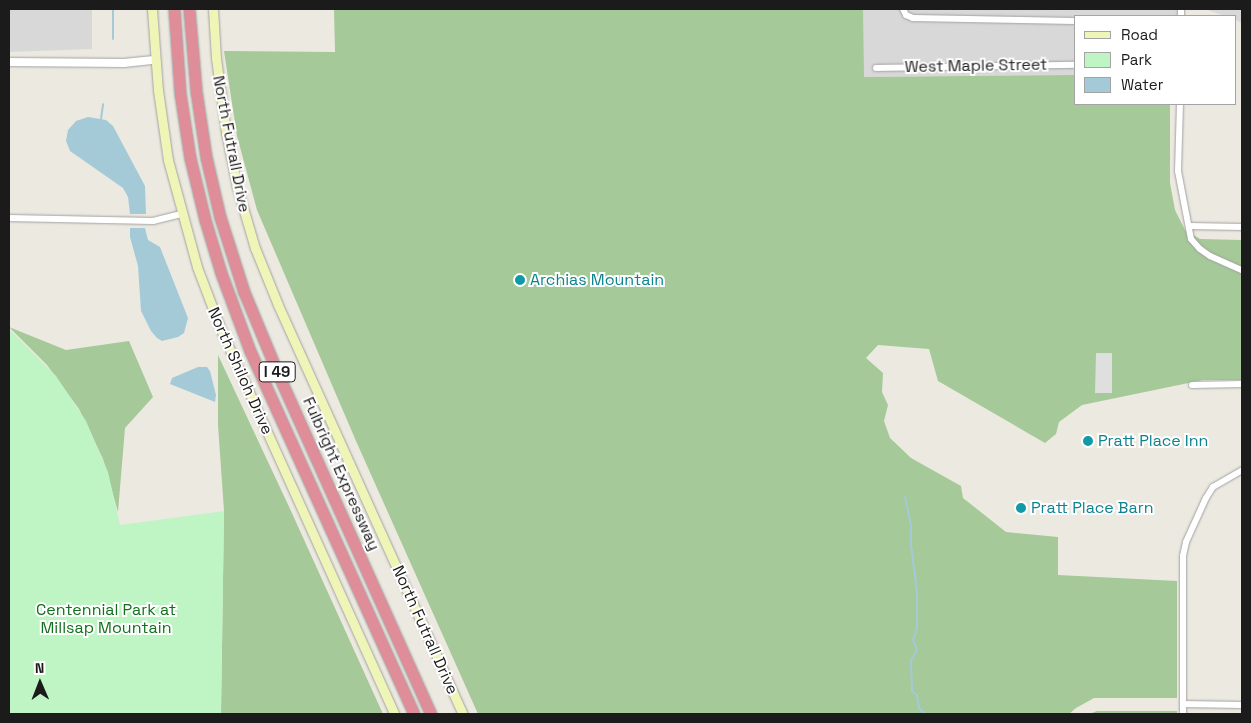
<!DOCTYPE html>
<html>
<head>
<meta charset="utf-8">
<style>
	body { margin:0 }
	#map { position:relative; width:1251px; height:723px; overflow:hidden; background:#ece9e1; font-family:"Space Grotesk",sans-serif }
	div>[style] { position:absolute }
	.residential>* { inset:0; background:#d9d8d8 }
	.forest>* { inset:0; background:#a5c998 }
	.park>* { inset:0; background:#bff5c5 }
	.parking>* { inset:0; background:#dfdfdf }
	.water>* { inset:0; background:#a4cad7 }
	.stream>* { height:2px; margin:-1px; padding:0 1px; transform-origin:1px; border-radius:1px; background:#a4cad7 }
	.roads { filter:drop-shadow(0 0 1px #a2a2a2) drop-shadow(0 0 1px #a2a2a2) }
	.minor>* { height:6px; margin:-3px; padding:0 3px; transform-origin:3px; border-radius:3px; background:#fff }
	.tertiary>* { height:8px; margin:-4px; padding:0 4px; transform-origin:4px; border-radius:4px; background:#fff }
	.secondary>* { height:9px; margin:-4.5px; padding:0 4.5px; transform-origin:4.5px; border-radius:4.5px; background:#eff4b7 }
	.motorway>* { height:11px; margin:-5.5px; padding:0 5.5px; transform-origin:5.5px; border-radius:5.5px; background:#df8d99 }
	.dots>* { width:14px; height:14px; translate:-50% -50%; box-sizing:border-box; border:2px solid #fff; border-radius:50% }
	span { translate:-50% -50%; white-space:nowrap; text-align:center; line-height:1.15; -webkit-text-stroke:4px #fff; paint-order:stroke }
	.shield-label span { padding:1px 4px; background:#fff; border:1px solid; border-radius:4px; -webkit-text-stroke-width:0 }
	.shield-label { font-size:15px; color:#1b1b1b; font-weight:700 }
	.street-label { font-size:16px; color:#1b1b1b }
	.culture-label { font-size:16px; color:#0d838f }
	.left { translate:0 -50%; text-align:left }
	.park-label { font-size:16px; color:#12701d }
	.frame { position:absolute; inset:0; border:10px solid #1b1b1b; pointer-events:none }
	.legend { position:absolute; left:1074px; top:15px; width:162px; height:90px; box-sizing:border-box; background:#fff; border:1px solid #a4a4a4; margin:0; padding:6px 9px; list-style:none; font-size:15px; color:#1b1b1b }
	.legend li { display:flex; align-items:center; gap:10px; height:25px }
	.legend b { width:25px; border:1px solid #a4a4a4 }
	.north { position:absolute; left:15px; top:658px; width:50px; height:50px; -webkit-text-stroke:4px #fff; paint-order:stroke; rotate:359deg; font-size:14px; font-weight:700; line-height:20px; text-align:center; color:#1b1b1b }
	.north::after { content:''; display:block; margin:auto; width:18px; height:22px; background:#1b1b1b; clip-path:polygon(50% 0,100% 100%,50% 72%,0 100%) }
</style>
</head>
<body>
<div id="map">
	<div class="residential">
		<i style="clip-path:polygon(9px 9px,92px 9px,92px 49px,9px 52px)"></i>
		<i style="clip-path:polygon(863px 9px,1181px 9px,1181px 16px,1075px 16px,1075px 75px,863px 77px)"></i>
		<i style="clip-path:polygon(1205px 9px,1242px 9px,1242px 23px,1235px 20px,1235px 16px,1225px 16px)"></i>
	</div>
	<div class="forest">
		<i style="clip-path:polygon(334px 9px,863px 9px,864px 77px,1075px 75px,1075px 104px,1170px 104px,1170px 183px,1175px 210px,1185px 230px,1200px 239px,1242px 240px,1242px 380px,1203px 380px,1082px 405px,1059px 422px,1056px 434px,1045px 443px,938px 381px,929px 349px,878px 345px,866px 358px,883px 373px,882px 392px,888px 405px,884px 421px,890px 438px,911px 458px,961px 486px,963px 498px,1006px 532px,1058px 537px,1058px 575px,1177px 581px,1177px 698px,1094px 698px,1076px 708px,1069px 714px,478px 714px,356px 441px,257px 210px,237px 136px,224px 51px,335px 52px)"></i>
		<i style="clip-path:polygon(9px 327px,66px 350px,129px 341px,153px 397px,125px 428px,118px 512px,103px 459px,79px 409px,47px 365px)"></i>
		<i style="clip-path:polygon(218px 355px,291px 511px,383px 714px,221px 714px,224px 511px,218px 425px)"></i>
		<i style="clip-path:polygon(1097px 711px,1177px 711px,1177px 714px,1089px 714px)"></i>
	</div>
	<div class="park">
		<i style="clip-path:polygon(9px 329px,56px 376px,86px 421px,108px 472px,120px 525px,224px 511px,221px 714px,9px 714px)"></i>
	</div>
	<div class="parking">
		<i style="clip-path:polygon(1096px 353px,1112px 353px,1112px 393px,1095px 393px)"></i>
	</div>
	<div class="water">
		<i style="clip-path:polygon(88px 117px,106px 120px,113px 126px,145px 186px,146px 214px,130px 214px,128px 197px,123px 188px,70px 151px,66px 141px,68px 130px,76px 121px)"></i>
		<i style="clip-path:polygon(130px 228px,145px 228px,148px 240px,160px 247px,188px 318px,184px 333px,178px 337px,162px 341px,157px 338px,151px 331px,141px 311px,138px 266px,130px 237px)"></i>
		<i style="clip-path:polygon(198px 367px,207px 367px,210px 371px,216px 395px,215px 402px,170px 384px,172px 378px)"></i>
	</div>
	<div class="stream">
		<i style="left:113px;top:9px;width:30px;rotate:90deg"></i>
		<i style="left:101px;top:119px;width:15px;rotate:-82deg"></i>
		<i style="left:905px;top:497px;width:29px;rotate:78deg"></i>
		<i style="left:911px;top:525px;width:20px;rotate:90deg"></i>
		<i style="left:911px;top:545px;width:47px;rotate:82.7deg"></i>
		<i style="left:917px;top:592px;width:36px;rotate:90deg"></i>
		<i style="left:917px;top:628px;width:13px;rotate:108deg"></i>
		<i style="left:913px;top:640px;width:11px;rotate:68deg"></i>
		<i style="left:917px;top:650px;width:13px;rotate:119deg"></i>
		<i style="left:911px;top:661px;width:30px;rotate:88deg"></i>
		<i style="left:912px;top:691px;width:6px;rotate:39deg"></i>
		<i style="left:917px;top:695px;width:13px;rotate:81deg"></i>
		<i style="left:919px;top:708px;width:8px;rotate:45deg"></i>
	</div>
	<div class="roads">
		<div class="minor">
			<i style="left:903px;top:9px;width:7px;rotate:63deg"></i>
			<i style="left:906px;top:15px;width:8px;rotate:23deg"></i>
			<i style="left:913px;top:18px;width:162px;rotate:1.1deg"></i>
			<i style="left:1181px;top:16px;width:7px;rotate:-90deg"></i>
			<i style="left:876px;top:68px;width:199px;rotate:-0.9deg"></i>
			<i style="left:1180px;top:104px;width:67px;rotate:91.7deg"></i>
			<i style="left:1178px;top:171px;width:69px;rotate:79.2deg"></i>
			<i style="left:1191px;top:239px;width:13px;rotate:48deg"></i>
			<i style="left:1200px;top:249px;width:12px;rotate:35deg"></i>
			<i style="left:1210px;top:256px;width:35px;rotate:24deg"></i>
			<i style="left:9px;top:218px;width:144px;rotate:1.2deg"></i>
			<i style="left:153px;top:221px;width:29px;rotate:-14deg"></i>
			<i style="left:1190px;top:226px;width:52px;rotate:1.1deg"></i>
			<i style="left:1192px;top:385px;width:50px;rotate:-1.1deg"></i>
			<i style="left:1183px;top:704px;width:59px;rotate:1deg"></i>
			<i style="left:1183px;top:714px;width:158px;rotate:-90deg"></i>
			<i style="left:1183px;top:556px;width:14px;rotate:-78deg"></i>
			<i style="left:1186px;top:542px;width:48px;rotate:-65.6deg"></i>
			<i style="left:1206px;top:498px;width:13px;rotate:-58deg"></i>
			<i style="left:1213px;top:487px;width:34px;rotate:-30deg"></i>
		</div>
		<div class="tertiary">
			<i style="left:9px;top:62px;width:115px;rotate:0.5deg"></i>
			<i style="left:124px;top:63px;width:30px;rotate:-6deg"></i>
		</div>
		<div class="secondary">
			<i style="left:152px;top:9px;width:81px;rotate:85.8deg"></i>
			<i style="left:158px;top:90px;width:71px;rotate:81.9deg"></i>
			<i style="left:168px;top:160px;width:111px;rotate:74.8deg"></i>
			<i style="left:197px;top:267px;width:67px;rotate:69.1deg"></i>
			<i style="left:221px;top:330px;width:421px;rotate:65.7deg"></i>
			<i style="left:213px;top:9px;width:49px;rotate:86.5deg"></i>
			<i style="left:216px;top:58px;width:75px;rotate:82.3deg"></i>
			<i style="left:226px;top:132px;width:56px;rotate:78.7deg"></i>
			<i style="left:237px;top:187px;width:64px;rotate:73.6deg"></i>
			<i style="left:255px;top:248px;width:61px;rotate:68deg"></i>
			<i style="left:278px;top:305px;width:449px;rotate:65.7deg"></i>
		</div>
		<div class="motorway">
			<i style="left:174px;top:9px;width:84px;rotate:85.9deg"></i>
			<i style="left:180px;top:93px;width:66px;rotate:81.3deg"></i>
			<i style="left:190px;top:158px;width:64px;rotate:76.4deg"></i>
			<i style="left:205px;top:220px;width:55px;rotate:73.2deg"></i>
			<i style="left:221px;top:273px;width:83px;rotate:69.6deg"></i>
			<i style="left:250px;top:351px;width:398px;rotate:65.7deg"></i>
			<i style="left:189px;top:9px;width:82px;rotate:85.1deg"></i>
			<i style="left:196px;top:91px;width:67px;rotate:81.4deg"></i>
			<i style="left:206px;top:157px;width:62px;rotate:76.9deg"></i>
			<i style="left:220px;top:217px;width:79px;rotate:72.3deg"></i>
			<i style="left:244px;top:292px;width:89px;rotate:67.5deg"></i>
			<i style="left:278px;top:374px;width:373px;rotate:65.8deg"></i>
		</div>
	</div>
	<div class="dots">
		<i style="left:520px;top:280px;background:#0f9aa8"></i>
		<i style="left:1088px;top:441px;background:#0f9aa8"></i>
		<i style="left:1021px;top:508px;background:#0f9aa8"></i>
	</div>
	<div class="shield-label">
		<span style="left:277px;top:372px">I 49</span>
	</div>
	<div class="street-label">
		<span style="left:976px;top:66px;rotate:-1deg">West Maple Street</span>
		<span style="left:231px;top:144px;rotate:79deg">North Futrall Drive</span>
		<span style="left:240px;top:371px;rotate:66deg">North Shiloh Drive</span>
		<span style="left:341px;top:474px;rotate:66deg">Fulbright Expressway</span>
		<span style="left:425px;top:630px;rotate:66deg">North Futrall Drive</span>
	</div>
	<div class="culture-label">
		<span class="left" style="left:530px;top:280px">Archias Mountain</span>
		<span class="left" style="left:1098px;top:441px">Pratt Place Inn</span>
		<span class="left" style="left:1031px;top:508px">Pratt Place Barn</span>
	</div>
	<div class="park-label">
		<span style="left:106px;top:619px">Centennial Park at<br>Millsap Mountain</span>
	</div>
	<div class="frame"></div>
	<ul class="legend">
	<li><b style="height:6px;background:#eff4b7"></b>Road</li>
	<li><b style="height:14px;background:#bff5c5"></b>Park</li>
	<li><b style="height:14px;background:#a4cad7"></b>Water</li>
	</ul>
	<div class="north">N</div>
</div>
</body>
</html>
